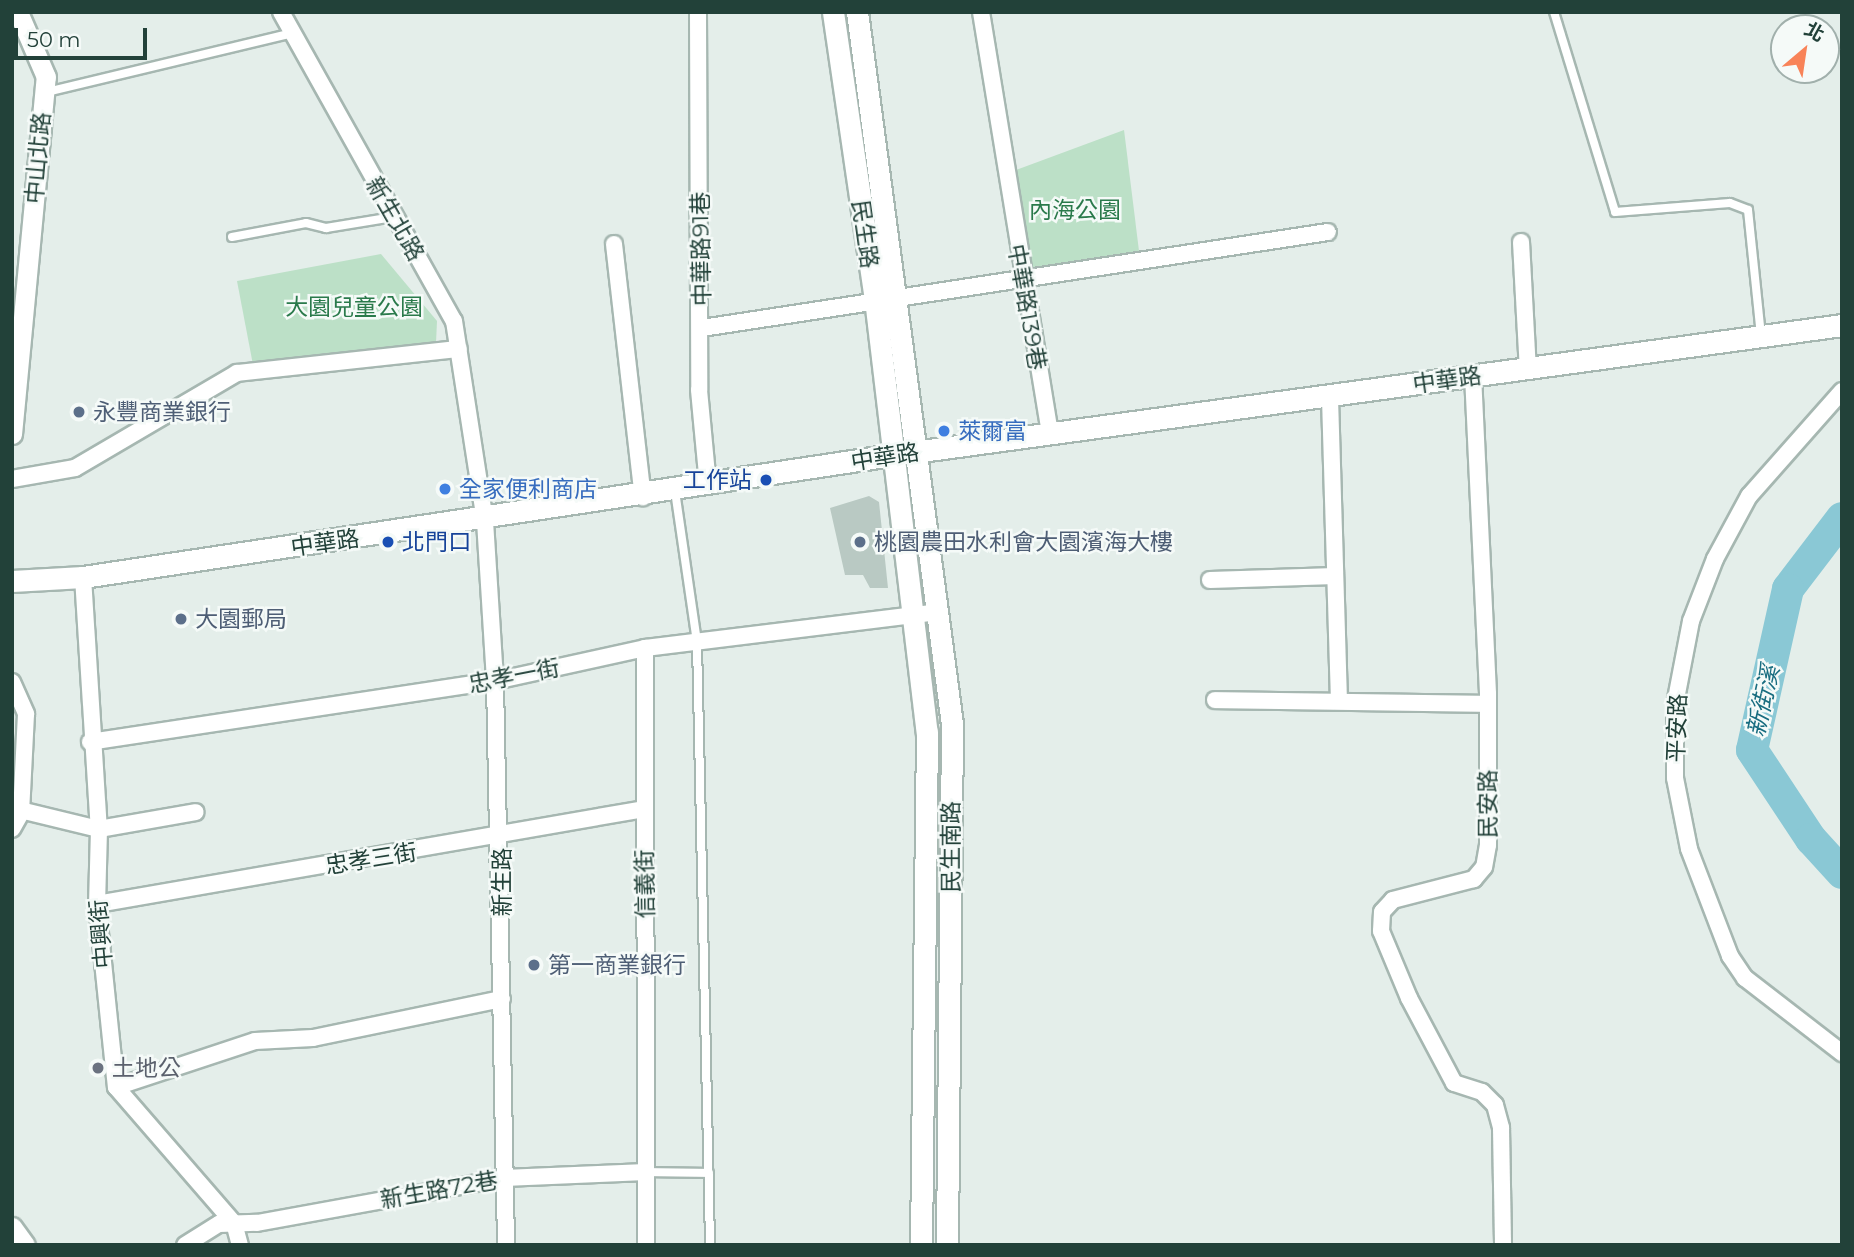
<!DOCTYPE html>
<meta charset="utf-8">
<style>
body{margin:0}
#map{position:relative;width:1854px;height:1257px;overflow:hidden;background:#e4eeea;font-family:Montserrat,"Noto Sans TC",sans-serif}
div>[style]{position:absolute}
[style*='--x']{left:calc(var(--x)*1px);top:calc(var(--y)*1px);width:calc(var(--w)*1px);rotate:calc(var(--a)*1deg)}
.green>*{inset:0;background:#bce0c7}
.river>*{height:32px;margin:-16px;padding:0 16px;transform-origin:16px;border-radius:16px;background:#8ac8d5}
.building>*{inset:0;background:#b9c9c3}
.roads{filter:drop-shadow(2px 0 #a6b7b1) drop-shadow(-2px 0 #a6b7b1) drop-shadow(0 2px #a6b7b1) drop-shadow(0 -2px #a6b7b1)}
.service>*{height:8px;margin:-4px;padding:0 4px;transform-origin:4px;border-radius:4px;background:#fff}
.minor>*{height:16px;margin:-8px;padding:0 8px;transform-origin:8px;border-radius:8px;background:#fff}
.tertiary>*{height:19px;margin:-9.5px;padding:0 9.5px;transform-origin:9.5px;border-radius:9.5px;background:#fff}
.secondary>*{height:21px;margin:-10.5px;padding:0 10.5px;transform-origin:10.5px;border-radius:10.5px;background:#fff}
.dots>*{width:19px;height:19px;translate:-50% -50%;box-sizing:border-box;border:4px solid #f5faf8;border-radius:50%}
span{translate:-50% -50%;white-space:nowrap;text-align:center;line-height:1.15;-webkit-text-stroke:5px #f5faf8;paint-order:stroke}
.street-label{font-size:23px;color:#224139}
.park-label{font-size:23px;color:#2a7a4b}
.service-label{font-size:23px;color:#4e5e75}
.left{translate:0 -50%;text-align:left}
.shop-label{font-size:23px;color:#366cbe}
.transit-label{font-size:23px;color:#164399}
.right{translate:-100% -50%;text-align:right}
.worship-label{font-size:23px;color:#5b616d}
.water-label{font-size:24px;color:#196d80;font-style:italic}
.frame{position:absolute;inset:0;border:14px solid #224139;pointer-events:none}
.north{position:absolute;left:1770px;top:14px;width:70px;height:70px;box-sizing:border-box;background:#f5faf8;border:2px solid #a1b0ac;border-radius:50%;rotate:29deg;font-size:19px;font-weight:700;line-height:28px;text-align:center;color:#224139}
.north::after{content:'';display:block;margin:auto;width:24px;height:32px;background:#f88358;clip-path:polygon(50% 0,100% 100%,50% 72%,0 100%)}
.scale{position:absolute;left:14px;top:28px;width:133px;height:32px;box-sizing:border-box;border:4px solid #224139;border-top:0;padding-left:9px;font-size:21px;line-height:24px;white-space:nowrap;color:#224139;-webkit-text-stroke:5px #f5faf8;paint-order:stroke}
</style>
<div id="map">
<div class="green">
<i style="clip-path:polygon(1124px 130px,1140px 259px,1021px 276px,1005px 174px)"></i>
<i style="clip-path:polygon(381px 254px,437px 321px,436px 343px,254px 370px,237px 281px)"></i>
</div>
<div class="river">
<i style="--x:1842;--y:518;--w:89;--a:127.3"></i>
<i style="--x:1788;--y:589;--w:165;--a:102.6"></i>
<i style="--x:1752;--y:750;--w:107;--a:56.5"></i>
<i style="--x:1811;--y:839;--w:46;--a:47.6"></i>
</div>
<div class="building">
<i style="clip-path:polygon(869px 496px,879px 502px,888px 588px,870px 588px,863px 575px,845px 575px,830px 508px)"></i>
</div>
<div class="roads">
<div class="service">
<i style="--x:1554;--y:12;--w:209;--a:73"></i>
<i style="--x:1615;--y:212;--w:115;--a:-4.5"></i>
<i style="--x:1730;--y:203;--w:19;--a:21"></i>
<i style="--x:1748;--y:210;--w:127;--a:84.1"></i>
<i style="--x:47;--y:92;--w:252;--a:-13.5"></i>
<i style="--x:232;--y:237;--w:75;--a:-10.7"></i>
<i style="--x:306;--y:223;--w:21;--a:14"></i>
<i style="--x:326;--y:228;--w:68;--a:-9.3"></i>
<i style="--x:675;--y:491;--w:153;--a:81.7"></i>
<i style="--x:697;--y:642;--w:603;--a:88.76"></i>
<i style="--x:646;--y:1172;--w:63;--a:0.9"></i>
</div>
<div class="minor">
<i style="--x:281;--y:12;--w:354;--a:60.8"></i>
<i style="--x:454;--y:321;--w:202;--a:81.2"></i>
<i style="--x:485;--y:521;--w:160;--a:86.4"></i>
<i style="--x:495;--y:681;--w:564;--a:88.88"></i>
<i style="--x:698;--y:12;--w:378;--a:89.8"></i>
<i style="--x:699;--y:390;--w:96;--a:84.6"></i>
<i style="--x:981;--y:12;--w:429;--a:80.7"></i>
<i style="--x:1521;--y:242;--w:128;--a:86.9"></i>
<i style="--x:614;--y:244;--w:255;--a:83.5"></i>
<i style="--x:702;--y:328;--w:633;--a:-8.72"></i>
<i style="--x:1473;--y:375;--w:319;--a:87.3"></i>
<i style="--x:1488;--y:694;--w:151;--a:90"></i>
<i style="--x:1488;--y:845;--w:22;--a:100"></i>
<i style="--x:1484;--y:867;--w:16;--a:130"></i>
<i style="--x:1474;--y:879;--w:84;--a:165.5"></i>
<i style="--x:1393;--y:900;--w:16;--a:133"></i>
<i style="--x:1382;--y:912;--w:19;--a:93"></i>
<i style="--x:1381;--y:931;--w:73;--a:67.3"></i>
<i style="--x:1409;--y:998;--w:96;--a:62.1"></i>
<i style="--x:1454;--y:1083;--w:29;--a:18"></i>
<i style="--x:1482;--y:1092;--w:18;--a:45"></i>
<i style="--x:1495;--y:1105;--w:24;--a:75"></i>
<i style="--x:1501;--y:1128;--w:117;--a:89"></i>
<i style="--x:1842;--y:391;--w:140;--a:131.5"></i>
<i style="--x:1749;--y:496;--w:72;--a:118.4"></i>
<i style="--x:1715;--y:559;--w:66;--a:111.2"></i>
<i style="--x:1691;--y:621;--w:85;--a:100.9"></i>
<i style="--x:1675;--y:704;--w:74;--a:90"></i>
<i style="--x:1675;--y:778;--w:72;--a:78.8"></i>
<i style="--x:1689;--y:849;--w:115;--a:69"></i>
<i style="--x:1730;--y:956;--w:27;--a:56"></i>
<i style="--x:1745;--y:978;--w:123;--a:37.7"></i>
<i style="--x:1330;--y:398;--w:303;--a:88.3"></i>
<i style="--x:12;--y:479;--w:64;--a:-9.9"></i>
<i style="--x:75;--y:468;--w:188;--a:-30.4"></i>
<i style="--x:237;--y:373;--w:223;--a:-6.2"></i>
<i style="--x:83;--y:577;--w:253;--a:86.4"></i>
<i style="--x:99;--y:829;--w:75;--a:91.5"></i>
<i style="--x:97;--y:904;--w:184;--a:84.1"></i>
<i style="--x:116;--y:1087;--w:180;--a:49.1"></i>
<i style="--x:234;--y:1223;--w:23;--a:75"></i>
<i style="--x:1210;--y:580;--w:125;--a:-1.8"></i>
<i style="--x:645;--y:648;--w:597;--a:89.9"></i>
<i style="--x:12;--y:682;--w:35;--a:66"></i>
<i style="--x:26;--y:714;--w:99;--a:92.9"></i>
<i style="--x:21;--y:813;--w:18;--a:119"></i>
<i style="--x:1215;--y:700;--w:273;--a:0.8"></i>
<i style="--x:90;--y:742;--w:410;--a:-8.6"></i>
<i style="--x:495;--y:681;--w:154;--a:-12.4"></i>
<i style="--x:645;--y:648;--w:295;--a:-7"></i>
<i style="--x:12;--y:808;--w:89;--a:13.6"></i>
<i style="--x:99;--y:829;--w:98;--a:-9.9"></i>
<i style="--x:97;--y:904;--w:555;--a:-9.85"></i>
<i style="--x:116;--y:1087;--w:146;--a:-18.3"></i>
<i style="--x:255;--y:1041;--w:58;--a:-3"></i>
<i style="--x:313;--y:1038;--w:193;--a:-11.7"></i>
<i style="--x:185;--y:1245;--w:40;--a:-32"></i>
<i style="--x:219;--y:1224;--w:38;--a:-2"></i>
<i style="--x:257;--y:1223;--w:251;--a:-10.3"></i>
<i style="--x:504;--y:1178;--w:142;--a:-2.4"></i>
</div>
<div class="tertiary">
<i style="--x:12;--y:434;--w:359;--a:-84.6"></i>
<i style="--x:46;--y:77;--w:71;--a:-113.3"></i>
<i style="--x:12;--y:1227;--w:22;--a:54"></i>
</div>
<div class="secondary">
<i style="--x:833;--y:12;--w:290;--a:81.7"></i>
<i style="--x:875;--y:299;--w:436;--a:83.2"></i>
<i style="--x:927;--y:732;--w:513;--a:90.67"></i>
<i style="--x:857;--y:12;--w:718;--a:82.4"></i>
<i style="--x:952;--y:724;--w:521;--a:90.55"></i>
<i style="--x:12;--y:581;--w:71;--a:-3.2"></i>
<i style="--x:83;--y:577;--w:818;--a:-8.58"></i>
<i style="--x:892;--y:455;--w:959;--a:-7.79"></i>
</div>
</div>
<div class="dots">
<i style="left:79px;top:412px;background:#5c6f8a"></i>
<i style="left:944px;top:431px;background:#3f7fe0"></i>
<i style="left:766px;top:480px;background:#1a4fb4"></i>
<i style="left:445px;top:489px;background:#3f7fe0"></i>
<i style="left:388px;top:542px;background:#1a4fb4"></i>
<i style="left:860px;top:542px;background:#5c6f8a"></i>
<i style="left:181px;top:619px;background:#5c6f8a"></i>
<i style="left:534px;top:965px;background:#5c6f8a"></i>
<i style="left:98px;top:1068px;background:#6b7280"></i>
</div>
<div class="street-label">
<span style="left:38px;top:158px;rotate:-85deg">中山北路</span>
<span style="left:395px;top:219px;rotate:60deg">新生北路</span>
<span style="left:865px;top:234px;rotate:82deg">民生路</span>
<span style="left:701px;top:249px;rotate:-91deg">中華路91巷</span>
<span style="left:1027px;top:307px;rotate:80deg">中華路139巷</span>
<span style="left:1447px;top:380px;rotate:-8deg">中華路</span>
<span style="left:885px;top:457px;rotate:-9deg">中華路</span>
<span style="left:325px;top:543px;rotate:-8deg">中華路</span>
<span style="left:514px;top:676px;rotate:-11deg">忠孝一街</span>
<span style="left:1677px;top:728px;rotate:-88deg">平安路</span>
<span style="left:1488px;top:804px;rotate:-90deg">民安路</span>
<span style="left:951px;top:847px;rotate:-90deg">民生南路</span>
<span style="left:371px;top:859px;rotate:-9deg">忠孝三街</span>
<span style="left:502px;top:882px;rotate:-90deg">新生路</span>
<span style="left:645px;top:884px;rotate:-91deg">信義街</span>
<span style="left:101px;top:934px;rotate:-95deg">中興街</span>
<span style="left:439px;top:1190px;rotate:-10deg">新生路72巷</span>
</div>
<div class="park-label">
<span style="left:1075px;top:210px">內海公園</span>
<span style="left:354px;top:307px">大園兒童公園</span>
</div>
<div class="service-label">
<span class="left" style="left:93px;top:412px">永豐商業銀行</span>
<span class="left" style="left:874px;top:542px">桃園農田水利會大園濱海大樓</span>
<span class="left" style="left:195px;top:619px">大園郵局</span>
<span class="left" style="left:548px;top:965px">第一商業銀行</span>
</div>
<div class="shop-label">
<span class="left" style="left:958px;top:431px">萊爾富</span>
<span class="left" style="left:459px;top:489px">全家便利商店</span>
</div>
<div class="transit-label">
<span class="right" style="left:752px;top:480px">工作站</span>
<span class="left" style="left:402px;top:542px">北門口</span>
</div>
<div class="worship-label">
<span class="left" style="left:112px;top:1068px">土地公</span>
</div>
<div class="water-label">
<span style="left:1763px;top:701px;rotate:-77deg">新街溪</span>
</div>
<div class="frame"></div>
<div class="north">北</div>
<div class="scale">50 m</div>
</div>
